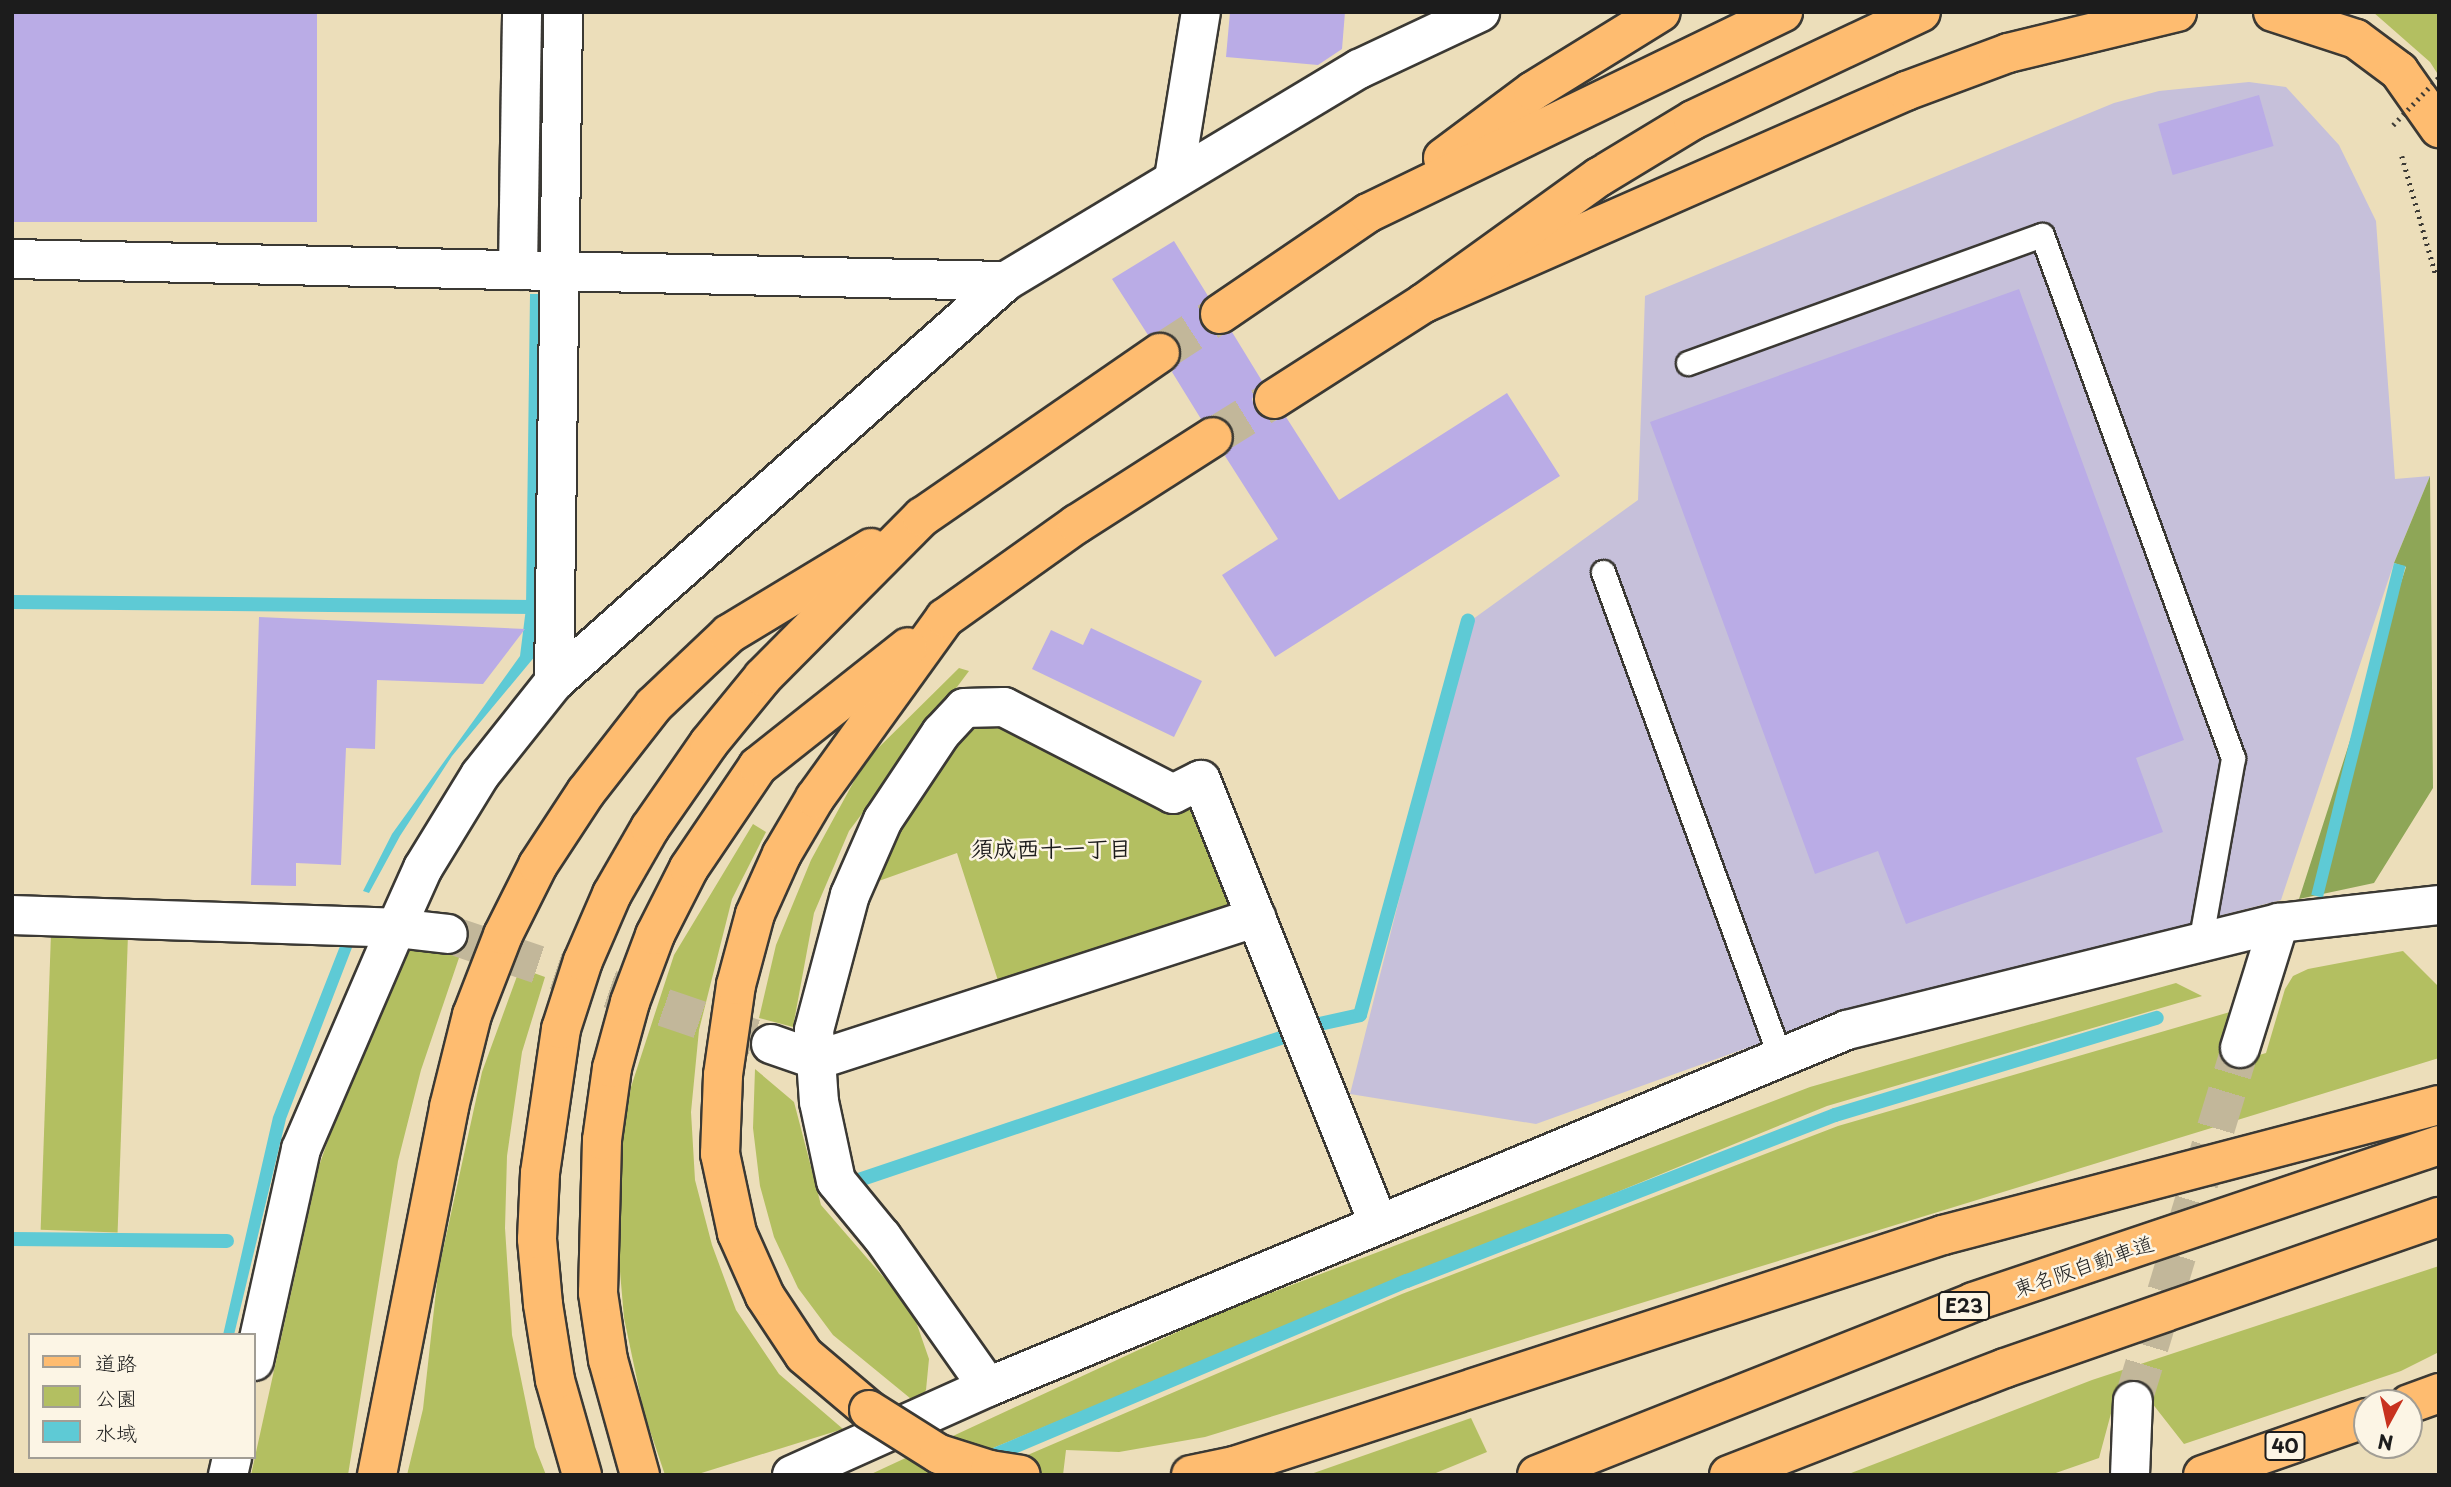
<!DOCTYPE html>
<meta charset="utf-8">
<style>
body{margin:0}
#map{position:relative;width:2451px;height:1487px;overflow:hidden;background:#ecdeba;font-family:"Playpen Sans","Klee One",sans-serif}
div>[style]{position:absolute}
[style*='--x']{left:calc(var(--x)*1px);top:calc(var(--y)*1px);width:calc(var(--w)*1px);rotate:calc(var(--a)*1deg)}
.industrial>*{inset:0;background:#c6c0da}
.green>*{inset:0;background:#b3bf61;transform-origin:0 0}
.forest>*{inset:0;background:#8ea657}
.water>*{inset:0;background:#5ecad5;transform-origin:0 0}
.stream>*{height:14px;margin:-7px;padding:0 7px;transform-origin:7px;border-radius:7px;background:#5ecad5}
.building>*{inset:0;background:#baace6;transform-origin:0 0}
.minor-tunnel>*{height:38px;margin-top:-19px;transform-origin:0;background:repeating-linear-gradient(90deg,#c2b79a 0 38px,transparent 0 57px)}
.motorway-tunnel>*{height:38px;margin-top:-19px;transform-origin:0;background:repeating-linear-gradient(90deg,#c2b79a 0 38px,transparent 0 57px)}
.path>*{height:4.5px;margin-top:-2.25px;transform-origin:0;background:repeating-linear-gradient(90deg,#3b3934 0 2px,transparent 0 7px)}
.roads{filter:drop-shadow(2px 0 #3b3934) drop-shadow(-2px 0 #3b3934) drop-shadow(0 2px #3b3934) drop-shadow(0 -2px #3b3934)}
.service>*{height:23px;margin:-11.5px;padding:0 11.5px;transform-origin:11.5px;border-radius:11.5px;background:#fff}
.minor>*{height:38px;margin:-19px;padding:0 19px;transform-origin:19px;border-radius:19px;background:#fff}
.primary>*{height:38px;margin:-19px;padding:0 19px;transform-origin:19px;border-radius:19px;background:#febc70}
.motorway>*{height:38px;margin:-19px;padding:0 19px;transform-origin:19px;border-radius:19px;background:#febc70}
.path-bridge>*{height:4.5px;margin-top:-2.25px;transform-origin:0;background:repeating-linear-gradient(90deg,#3b3934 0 2px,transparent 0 7px)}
.bridges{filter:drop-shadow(2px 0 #3b3934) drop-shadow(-2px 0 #3b3934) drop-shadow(0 2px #3b3934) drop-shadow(0 -2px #3b3934)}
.motorway-bridge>*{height:38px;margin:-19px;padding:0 19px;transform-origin:19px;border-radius:19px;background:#febc70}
span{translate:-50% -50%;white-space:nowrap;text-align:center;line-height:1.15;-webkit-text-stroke:5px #fcf5e5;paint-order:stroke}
.shield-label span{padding:2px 5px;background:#fcf5e5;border:2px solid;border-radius:5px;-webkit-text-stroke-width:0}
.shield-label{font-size:19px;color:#1c1c1c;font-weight:700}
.street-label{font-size:21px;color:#1c1c1c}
.neighbourhood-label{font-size:23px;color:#1c1c1c;font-weight:700}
.frame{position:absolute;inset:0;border:14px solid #1c1c1c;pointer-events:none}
.legend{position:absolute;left:28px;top:1333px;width:228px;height:126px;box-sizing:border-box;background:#fcf5e5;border:2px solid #a29e95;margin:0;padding:9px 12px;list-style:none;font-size:21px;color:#1c1c1c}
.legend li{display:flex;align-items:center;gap:14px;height:35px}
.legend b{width:35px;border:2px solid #a29e95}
.north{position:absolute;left:2353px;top:1389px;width:70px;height:70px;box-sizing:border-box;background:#fcf5e5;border:2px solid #a29e95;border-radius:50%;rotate:188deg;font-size:19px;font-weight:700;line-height:28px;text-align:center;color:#1c1c1c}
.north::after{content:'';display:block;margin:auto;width:24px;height:32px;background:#c8321e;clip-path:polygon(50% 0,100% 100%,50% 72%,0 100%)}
</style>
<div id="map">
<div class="industrial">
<i style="clip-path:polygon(2249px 82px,2286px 87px,2339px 145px,2376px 221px,2395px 479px,2430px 476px,2394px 563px,2281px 900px,1849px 1011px,1536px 1124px,1350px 1094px,1469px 622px,1638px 500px,1645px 296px,2114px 103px,2159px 91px)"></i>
</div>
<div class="green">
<i style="clip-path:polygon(2373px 12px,2439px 12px,2439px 76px,2430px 62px)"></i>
<i style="clip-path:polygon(959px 668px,969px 671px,849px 831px,814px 913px,793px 1027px,759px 1018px,776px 945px,811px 860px,865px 761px)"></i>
<i style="clip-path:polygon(1007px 721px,1173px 808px,1199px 811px,1234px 897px,1222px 917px,1001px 990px,957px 853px,862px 887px,964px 726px)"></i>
<i style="clip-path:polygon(753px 824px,766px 832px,732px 899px,699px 1030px,691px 1112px,695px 1180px,712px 1245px,736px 1310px,779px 1374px,843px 1429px,695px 1475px,665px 1475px,644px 1413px,624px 1318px,618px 1248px,619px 1157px,631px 1087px,674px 955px)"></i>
<i style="left:51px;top:933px;width:77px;height:297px;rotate:2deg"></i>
<i style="clip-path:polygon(410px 940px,462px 949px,421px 1070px,398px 1161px,348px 1475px,251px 1475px,319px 1166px,381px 989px)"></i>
<i style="clip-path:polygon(2403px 951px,2439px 987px,2439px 1058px,1205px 1437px,1119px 1452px,1066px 1450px,1063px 1475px,981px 1475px,1402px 1294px,1838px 1126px,2230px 1012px,2222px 1066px,2266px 1053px,2285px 989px,2293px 976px,2308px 969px)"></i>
<i style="clip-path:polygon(520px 968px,545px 977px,522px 1052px,507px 1156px,505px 1228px,512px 1335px,535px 1447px,546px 1475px,407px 1475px,423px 1409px,438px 1273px,482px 1072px)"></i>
<i style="clip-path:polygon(2176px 983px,2202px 996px,1827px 1106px,927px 1475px,869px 1475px,1216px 1314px,1810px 1087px)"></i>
<i style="clip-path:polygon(755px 1069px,794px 1102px,821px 1205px,912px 1310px,929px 1359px,926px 1390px,916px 1403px,833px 1335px,798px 1288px,774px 1237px,760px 1186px,753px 1128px)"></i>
<i style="clip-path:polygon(2439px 1266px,2439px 1352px,2401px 1371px,2184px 1444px,2148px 1398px,2113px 1406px,2099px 1458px,2050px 1475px,1846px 1475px,2092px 1380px)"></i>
<i style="clip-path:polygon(1471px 1418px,1487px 1452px,1431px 1475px,1308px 1475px)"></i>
</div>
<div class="forest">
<i style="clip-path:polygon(2430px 476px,2433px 788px,2374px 883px,2299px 899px,2406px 567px,2394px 563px)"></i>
</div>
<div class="water">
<i style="clip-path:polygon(530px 294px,539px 294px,536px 655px,452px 756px,400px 836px,369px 893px,363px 891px,392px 834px,520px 656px,526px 608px)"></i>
<i style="left:2394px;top:563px;width:12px;height:342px;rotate:14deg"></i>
<i style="clip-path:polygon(342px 941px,353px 945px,286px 1119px,234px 1335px,223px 1335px,273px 1117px)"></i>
</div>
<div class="stream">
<i style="--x:12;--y:602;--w:520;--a:0.55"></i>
<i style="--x:1315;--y:1025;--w:46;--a:-12.5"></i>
<i style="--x:1360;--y:1015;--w:409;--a:-74.7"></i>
<i style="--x:850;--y:1183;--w:458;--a:-18.6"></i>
<i style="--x:12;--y:1239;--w:215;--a:0.5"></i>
<i style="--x:985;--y:1459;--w:458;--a:-22.9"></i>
<i style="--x:1407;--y:1281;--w:459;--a:-21.2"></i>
<i style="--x:1835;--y:1115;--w:336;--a:-16.8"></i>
</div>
<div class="building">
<i style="left:12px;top:12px;width:305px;height:210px"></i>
<i style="clip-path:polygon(1230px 12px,1345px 12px,1342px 49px,1318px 65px,1226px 57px)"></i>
<i style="left:2259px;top:95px;width:53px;height:105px;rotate:74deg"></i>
<i style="clip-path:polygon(1174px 241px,1208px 296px,1200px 305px,1202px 326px,1211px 334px,1232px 332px,1262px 381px,1252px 399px,1256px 411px,1274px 421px,1286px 417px,1339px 500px,1507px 393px,1560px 476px,1275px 657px,1222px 575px,1278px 539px,1225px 456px,1233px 446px,1232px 426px,1222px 417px,1201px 419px,1172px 372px,1180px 362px,1178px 341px,1169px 333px,1148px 335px,1112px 279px)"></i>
<i style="clip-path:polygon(2019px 289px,2184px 740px,2136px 758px,2163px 832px,1906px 924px,1878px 851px,1815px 874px,1650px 422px)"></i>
<i style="clip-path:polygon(259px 617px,525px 629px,483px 684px,377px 680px,375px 749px,346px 748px,341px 865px,296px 863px,296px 886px,251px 885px)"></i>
<i style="clip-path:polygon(1091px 628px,1202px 681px,1174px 737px,1032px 669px,1051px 630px,1083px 645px)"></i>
</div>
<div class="minor-tunnel">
<i style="--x:448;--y:934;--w:341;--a:18.8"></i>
<i style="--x:2133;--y:1401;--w:369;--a:-73.1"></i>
</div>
<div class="motorway-tunnel">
<i style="--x:1160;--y:353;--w:72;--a:-33"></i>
<i style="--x:1213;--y:437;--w:72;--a:-31.9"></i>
</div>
<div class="path">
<i style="--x:2402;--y:156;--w:124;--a:74.1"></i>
</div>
<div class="roads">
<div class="service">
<i style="--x:1688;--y:363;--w:376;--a:-19.9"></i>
<i style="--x:2042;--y:235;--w:557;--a:69.94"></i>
<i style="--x:2233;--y:758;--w:188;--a:100.1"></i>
<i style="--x:1603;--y:572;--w:516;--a:69.95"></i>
</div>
<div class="minor">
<i style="--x:1174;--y:178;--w:168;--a:-80.8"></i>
<i style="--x:12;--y:259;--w:994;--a:1.27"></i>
<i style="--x:518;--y:270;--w:258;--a:-89.1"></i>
<i style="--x:554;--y:682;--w:604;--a:-41.58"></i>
<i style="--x:1006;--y:281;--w:412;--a:-31"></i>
<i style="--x:1359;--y:69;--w:134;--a:-25.2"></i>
<i style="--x:12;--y:915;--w:384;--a:1.9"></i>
<i style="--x:396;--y:928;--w:52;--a:6.6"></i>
<i style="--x:771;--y:1044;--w:49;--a:19.2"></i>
<i style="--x:817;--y:1060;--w:462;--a:-18"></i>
<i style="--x:2240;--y:1048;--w:131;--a:-72.7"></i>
<i style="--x:254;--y:1361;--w:217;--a:-77.5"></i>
<i style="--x:301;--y:1149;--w:241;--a:-66.7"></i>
<i style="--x:396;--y:928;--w:66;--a:-65.8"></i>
<i style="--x:423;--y:868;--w:109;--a:-58.5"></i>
<i style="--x:480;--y:775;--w:119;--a:-51.5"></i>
<i style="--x:554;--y:682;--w:670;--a:-89.23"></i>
<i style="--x:988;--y:1387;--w:184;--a:-125.2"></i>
<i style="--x:882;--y:1237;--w:72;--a:-129.4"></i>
<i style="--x:836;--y:1181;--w:81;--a:-102.1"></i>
<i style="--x:819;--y:1102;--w:72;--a:-94"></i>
<i style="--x:814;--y:1030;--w:140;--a:-75.1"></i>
<i style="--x:850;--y:895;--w:82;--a:-66.3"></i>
<i style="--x:883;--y:820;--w:105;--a:-56.3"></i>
<i style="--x:941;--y:733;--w:34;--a:-47"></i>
<i style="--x:964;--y:708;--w:40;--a:-1.4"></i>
<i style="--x:1004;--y:707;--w:190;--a:27.2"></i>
<i style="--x:1173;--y:794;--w:31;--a:-27"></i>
<i style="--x:1201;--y:780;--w:477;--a:68.2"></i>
<i style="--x:228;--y:1475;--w:18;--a:-77"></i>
<i style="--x:792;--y:1475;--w:215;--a:-24.2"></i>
<i style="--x:988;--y:1387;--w:930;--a:-22.57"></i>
<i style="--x:1847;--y:1030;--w:445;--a:-13.9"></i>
<i style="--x:2279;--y:923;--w:161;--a:-6.4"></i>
<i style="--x:2130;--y:1475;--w:74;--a:-87.7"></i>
</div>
<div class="primary">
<i style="--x:2409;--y:1404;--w:32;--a:-20"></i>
<i style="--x:2203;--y:1475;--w:174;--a:-19.2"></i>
</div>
<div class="motorway">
<i style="--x:2273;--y:12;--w:87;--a:18"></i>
<i style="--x:2356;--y:39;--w:54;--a:36.7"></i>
<i style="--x:2399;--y:71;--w:70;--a:54.9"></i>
<i style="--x:1443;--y:158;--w:112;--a:-36.7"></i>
<i style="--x:1533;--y:91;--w:150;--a:-31.7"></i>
<i style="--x:1424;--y:303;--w:527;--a:-23.74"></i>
<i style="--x:1906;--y:91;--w:109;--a:-20.4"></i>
<i style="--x:2008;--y:53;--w:174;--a:-13.6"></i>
<i style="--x:1220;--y:314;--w:179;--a:-34.3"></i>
<i style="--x:1368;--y:213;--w:461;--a:-25.8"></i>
<i style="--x:1274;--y:399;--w:178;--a:-32.6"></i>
<i style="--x:1424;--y:303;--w:216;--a:-35.8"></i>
<i style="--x:1599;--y:177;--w:110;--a:-31.2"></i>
<i style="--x:1693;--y:120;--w:252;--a:-25.3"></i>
<i style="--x:869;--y:1410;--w:85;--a:-139.8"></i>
<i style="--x:804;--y:1355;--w:71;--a:-123.5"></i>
<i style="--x:765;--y:1296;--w:69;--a:-114"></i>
<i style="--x:737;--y:1233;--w:81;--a:-102.1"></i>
<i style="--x:720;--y:1154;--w:79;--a:-87.8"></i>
<i style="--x:723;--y:1075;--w:91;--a:-81.8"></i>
<i style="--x:736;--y:985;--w:73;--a:-75"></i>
<i style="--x:755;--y:914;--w:66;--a:-65.8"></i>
<i style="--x:782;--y:854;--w:65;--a:-59.5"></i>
<i style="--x:815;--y:798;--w:222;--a:-54.2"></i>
<i style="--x:945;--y:618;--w:162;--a:-35.5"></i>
<i style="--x:1077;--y:524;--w:161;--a:-32.6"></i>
<i style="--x:377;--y:1475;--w:375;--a:-78.9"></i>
<i style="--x:449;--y:1107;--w:95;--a:-76"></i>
<i style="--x:472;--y:1015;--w:86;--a:-68.8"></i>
<i style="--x:503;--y:935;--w:78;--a:-63.4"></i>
<i style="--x:538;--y:865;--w:87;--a:-56.7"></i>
<i style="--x:586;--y:792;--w:110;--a:-52"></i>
<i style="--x:654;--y:705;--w:103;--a:-43.4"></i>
<i style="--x:729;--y:634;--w:166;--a:-31.2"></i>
<i style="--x:582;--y:1475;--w:99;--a:-105.9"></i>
<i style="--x:555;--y:1380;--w:77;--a:-99"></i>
<i style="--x:543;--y:1304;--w:65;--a:-95.3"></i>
<i style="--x:537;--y:1239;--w:66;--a:-87.4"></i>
<i style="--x:540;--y:1173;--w:146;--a:-81.7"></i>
<i style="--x:561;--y:1029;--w:71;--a:-72.1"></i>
<i style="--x:583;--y:961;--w:73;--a:-66.6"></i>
<i style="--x:612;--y:894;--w:76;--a:-60.1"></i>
<i style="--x:650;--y:828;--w:103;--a:-55.2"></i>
<i style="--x:709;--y:743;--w:85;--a:-50.7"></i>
<i style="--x:763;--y:677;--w:226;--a:-45.2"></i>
<i style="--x:922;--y:517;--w:289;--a:-34.6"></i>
<i style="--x:640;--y:1475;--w:119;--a:-105.5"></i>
<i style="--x:608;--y:1360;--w:68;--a:-98.5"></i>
<i style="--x:598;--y:1293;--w:153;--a:-88.5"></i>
<i style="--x:602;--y:1140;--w:73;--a:-82.1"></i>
<i style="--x:612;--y:1068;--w:68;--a:-74.7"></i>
<i style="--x:630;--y:1002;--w:72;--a:-69.5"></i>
<i style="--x:655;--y:935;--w:75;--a:-63.1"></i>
<i style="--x:689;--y:868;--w:123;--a:-55.9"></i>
<i style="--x:758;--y:766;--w:191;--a:-38.4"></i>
<i style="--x:1191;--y:1475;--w:44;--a:-11.8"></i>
<i style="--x:1234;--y:1466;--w:746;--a:-18.05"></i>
<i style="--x:1943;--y:1235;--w:513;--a:-14.69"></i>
<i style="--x:1537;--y:1475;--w:469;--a:-21.6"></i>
<i style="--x:1973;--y:1302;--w:492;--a:-18.6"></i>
<i style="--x:1729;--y:1475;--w:296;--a:-21.2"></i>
<i style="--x:2005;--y:1368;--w:460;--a:-19.2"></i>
</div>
</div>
<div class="path-bridge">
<i style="--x:2393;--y:125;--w:66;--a:-46.2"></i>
</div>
<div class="bridges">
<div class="motorway-bridge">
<i style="--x:869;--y:1410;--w:83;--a:32.2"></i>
<i style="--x:939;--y:1454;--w:53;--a:17.4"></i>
<i style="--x:990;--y:1470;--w:31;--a:9"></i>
</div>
</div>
<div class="shield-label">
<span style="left:1964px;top:1306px">E23</span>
<span style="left:2285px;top:1446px">40</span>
</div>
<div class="street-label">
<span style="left:2083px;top:1265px;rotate:-19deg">東名阪自動車道</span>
</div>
<div class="neighbourhood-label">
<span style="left:1051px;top:848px">須成西十一丁目</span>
</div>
<div class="frame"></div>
<ul class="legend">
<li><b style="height:9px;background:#febc70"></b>道路</li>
<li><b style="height:19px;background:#b3bf61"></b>公園</li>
<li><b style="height:19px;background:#5ecad5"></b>水域</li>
</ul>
<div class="north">N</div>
</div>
